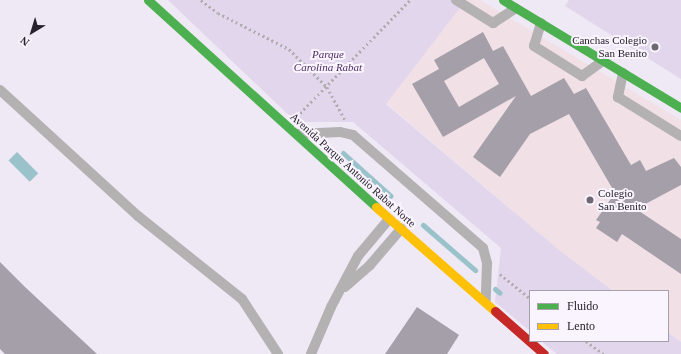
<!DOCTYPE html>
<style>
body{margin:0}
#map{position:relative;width:681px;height:354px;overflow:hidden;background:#efe9f5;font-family:Georgia,serif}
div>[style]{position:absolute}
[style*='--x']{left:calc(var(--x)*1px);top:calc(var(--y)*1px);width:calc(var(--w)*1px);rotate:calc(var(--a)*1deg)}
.education>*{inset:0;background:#f1e0e5}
.green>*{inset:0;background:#e2d6ec}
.water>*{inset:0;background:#9ac2ca;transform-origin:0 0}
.stream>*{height:5px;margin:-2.5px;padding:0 2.5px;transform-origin:2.5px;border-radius:2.5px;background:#9ac2ca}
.building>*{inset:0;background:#a49fa9}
.path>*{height:2.5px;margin-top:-1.25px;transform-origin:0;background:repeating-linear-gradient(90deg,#b0adb0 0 2px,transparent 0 5px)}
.lane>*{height:10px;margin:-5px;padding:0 5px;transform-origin:5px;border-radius:5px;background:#b4b1b2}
.fast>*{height:9px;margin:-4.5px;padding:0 4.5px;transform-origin:4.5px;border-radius:4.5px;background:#4caf50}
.slow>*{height:9px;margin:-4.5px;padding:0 4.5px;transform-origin:4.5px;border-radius:4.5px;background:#ffc107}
.jam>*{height:9px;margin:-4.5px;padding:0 4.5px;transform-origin:4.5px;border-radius:4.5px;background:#c62828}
.dots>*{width:11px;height:11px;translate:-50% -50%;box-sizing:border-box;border:2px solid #f9f4fd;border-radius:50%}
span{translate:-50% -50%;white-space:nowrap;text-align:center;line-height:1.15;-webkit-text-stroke:4px #f9f4fd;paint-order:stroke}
.poi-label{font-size:11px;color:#27222b}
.right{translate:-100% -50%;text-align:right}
.left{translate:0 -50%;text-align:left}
.park-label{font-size:11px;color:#4d2e63;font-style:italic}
.street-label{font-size:11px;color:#27222b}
.legend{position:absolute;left:529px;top:290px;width:140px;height:52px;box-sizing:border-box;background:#f9f4fd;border:1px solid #a5a0a9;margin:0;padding:5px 7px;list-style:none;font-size:12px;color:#27222b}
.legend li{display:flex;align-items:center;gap:8px;height:20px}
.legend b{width:20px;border:1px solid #a5a0a9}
.north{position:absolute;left:12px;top:12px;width:40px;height:40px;-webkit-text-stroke:3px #f9f4fd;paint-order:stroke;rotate:218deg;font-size:11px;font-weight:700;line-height:16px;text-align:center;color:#27222b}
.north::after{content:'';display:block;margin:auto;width:14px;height:18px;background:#27222b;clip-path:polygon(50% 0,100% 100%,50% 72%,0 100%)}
</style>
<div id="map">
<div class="education">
<i style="clip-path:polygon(466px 0,480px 0,681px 120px,681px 342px,668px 332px,668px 291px,613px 291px,559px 250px,386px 103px)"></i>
</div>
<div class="green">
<i style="clip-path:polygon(168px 0,466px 0,386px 104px,559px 250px,613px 291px,530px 291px,530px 331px,495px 302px,501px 248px,353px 122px,296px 122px)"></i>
<i style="clip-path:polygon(569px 0,681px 0,681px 79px,565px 6px)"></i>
<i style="clip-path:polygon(668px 332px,681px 342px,681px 354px,557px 354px,541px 341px,668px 341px)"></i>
</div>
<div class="water">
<i style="left:17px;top:152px;width:30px;height:12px;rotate:45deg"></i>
</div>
<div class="stream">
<i style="--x:343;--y:153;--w:64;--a:41.9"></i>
<i style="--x:423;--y:225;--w:69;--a:40.9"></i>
<i style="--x:495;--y:289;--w:6;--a:39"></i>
</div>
<div class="building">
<i style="clip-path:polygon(evenodd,483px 32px,493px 51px,503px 46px,531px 96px,564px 78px,574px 94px,586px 88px,631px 165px,640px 160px,646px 171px,674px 158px,681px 167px,681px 185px,636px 209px,681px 239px,681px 274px,622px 234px,617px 242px,596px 228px,600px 222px,596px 220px,615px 193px,569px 114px,530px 134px,500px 177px,473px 157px,516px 96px,443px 137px,412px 84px,439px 69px,434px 60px,483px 32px,484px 58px,499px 84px,459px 107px,444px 81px,484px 58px)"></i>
<i style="clip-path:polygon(0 262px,25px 287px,97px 354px,5px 354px,0 349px)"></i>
<i style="clip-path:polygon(417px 307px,459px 335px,447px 354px,385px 354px)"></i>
</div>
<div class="path">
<i style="--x:201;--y:0;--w:21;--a:37"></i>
<i style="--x:218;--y:13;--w:80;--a:26.9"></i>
<i style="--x:289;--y:49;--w:54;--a:45"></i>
<i style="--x:327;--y:87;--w:37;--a:61"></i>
<i style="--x:300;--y:113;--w:158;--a:-45.8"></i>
<i style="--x:500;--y:274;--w:38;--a:39"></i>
<i style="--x:586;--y:341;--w:22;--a:36"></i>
</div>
<div class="lane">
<i style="--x:456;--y:0;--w:44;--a:31.9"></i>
<i style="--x:493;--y:23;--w:27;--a:-33"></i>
<i style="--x:541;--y:23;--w:24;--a:107"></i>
<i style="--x:534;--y:46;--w:57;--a:32"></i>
<i style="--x:582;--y:76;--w:26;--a:-36"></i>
<i style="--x:623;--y:73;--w:25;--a:102"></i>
<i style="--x:618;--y:97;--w:74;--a:31.8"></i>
<i style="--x:0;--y:90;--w:187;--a:42.4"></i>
<i style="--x:138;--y:216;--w:133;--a:38.6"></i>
<i style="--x:242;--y:299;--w:66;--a:56.8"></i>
<i style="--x:297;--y:134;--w:43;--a:-2.7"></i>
<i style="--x:340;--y:132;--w:13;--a:13"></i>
<i style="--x:353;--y:135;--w:172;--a:41"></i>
<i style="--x:483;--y:248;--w:16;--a:75"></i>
<i style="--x:487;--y:263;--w:38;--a:92"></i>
<i style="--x:345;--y:287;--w:33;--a:-41"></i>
<i style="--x:370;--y:265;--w:48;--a:-49.3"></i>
<i style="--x:311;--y:354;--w:51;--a:-66.9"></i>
<i style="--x:331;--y:307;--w:58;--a:-62.1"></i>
<i style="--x:358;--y:256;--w:48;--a:-50"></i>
</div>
<div class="fast">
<i style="--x:148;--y:0;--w:308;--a:42.2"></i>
<i style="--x:503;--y:0;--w:208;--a:31.2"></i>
</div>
<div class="slow">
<i style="--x:376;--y:207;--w:158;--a:41.2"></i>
</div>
<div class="jam">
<i style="--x:495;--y:311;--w:65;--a:41.3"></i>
</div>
<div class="dots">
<i style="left:655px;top:47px;background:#6d6872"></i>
<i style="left:590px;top:200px;background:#6d6872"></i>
</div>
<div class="poi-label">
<span class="right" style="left:647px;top:47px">Canchas Colegio<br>San Benito</span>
<span class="left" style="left:598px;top:200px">Colegio<br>San Benito</span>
</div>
<div class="park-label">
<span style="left:328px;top:61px">Parque<br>Carolina Rabat</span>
</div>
<div class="street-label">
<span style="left:353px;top:170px;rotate:42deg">Avenida Parque Antonio Rabat Norte</span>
</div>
<ul class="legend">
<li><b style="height:5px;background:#4caf50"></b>Fluido</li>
<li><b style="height:5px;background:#ffc107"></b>Lento</li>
</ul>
<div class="north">N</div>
</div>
